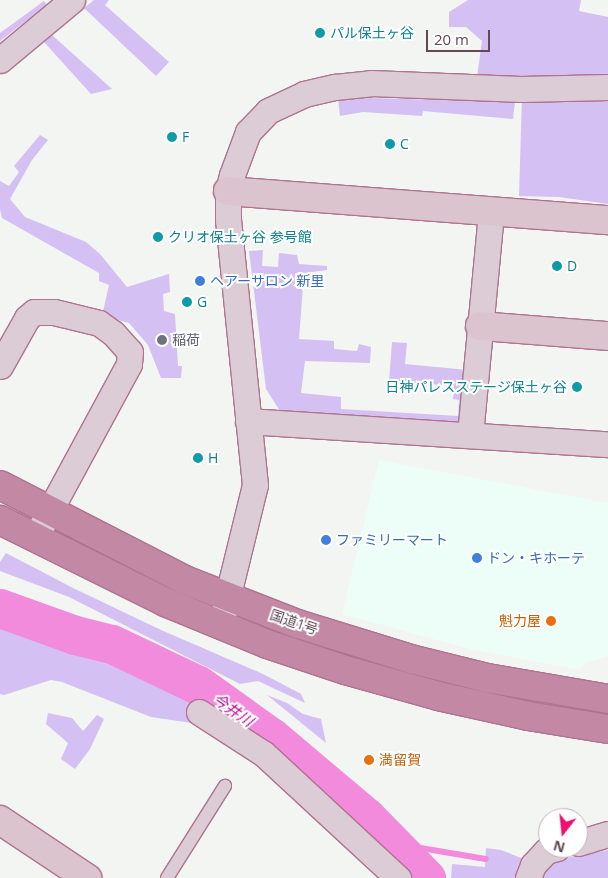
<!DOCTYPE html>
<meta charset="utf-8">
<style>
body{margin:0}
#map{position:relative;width:608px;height:878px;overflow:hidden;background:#f2f5f2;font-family:"Open Sans","Noto Sans JP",sans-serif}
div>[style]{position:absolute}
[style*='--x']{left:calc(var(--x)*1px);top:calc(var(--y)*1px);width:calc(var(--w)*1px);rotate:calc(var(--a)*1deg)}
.commercial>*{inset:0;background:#edfef9}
.green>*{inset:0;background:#d4c0f3}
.stream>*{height:6px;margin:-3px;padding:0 3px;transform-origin:3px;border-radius:3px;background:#f28bdc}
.river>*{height:39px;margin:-19.5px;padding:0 19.5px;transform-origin:19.5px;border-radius:19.5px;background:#f28bdc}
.roads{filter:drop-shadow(1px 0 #af738f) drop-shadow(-1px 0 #af738f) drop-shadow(0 1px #af738f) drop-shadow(0 -1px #af738f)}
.lane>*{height:12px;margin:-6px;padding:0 6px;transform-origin:6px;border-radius:6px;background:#dcccd5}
.street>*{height:25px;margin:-12.5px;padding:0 12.5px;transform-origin:12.5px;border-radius:12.5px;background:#dcccd5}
.secondary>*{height:28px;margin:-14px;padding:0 14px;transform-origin:14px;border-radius:14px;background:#dcc4cf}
.highway>*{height:28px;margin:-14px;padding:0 14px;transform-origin:14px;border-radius:14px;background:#c388a4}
.dots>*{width:14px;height:14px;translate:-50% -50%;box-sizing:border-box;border:2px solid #fff;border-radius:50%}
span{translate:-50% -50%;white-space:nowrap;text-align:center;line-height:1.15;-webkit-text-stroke:4px #fff;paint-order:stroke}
.culture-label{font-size:14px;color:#0d838f}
.left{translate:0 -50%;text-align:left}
.right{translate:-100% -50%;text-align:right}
.shop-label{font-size:14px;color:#366cbe}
.worship-label{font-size:14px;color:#5b616d}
.food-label{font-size:14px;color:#c56008}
.street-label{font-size:14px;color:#614956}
.water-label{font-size:15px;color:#b90492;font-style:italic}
.north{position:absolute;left:538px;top:808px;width:50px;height:50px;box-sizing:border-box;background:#fff;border:1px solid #c0b6bb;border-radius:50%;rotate:196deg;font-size:14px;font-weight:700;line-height:20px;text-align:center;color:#614956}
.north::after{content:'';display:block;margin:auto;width:18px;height:22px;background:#f11071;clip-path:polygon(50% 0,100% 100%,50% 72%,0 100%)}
.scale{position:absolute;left:426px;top:30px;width:64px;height:22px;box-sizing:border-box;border:2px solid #614956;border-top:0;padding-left:6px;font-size:15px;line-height:18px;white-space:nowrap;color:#614956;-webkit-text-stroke:4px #fff;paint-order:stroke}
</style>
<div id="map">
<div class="commercial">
<i style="clip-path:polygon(379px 460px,608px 503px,608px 656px,586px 663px,579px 670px,470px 649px,342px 614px)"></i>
</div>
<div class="green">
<i style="clip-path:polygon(94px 0,109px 0,105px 5px,169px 62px,156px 76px,84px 8px)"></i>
<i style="clip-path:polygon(468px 0,581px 0,579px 11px,608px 17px,608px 77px,477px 77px,482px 41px,466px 27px,449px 27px,449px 12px)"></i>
<i style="clip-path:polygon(44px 1px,47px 5px,0 41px,0 33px)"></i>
<i style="clip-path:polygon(52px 35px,112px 89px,91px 94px,44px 42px)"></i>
<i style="clip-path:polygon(522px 97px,608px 97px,608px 204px,559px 197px,519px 196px)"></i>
<i style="clip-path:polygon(370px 98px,515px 102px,513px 119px,423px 111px,422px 116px,363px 112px,340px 116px,338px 99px)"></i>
<i style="clip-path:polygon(40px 135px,48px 140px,32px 160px,10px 199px,25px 217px,86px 242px,100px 254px,127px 287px,169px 274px,170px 292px,163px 294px,164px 311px,175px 314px,178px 366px,182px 366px,181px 378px,161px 378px,148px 345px,129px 323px,102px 316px,109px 285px,99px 281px,99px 273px,2px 218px,0 209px,0 181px,9px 186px,19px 172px,14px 166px)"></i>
<i style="clip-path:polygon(263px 250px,262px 266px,278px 267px,279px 253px,297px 255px,299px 264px,327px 266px,327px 270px,304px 273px,299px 339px,334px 341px,334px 349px,357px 351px,359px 344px,371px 347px,370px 363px,305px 361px,301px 393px,341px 397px,341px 409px,458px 416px,459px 400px,453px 399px,454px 386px,389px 381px,392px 342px,407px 343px,405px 364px,468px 370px,464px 418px,453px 428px,280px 411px,266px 389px,249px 251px)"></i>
<i style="clip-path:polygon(6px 553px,73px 588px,161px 630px,263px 674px,301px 694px,305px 703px,258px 681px,240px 684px,69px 597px,0 571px,0 562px)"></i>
<i style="clip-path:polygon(0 621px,153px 679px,203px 704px,192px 723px,151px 717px,62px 682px,51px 680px,4px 695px,0 694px)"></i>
<i style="clip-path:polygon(267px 695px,287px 703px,303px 714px,321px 719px,326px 743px)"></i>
<i style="clip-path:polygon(48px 713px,72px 718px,83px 731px,97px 715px,104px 719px,90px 749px,75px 769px,61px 759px,68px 743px,46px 724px)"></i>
<i style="clip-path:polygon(486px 848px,501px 850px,526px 860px,518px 878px,451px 878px,452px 864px,485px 867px)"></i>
<i style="clip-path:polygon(608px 850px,608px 878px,534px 878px,545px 862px)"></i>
</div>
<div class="stream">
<i style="--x:391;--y:843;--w:96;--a:9.6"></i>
</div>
<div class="river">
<i style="--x:0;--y:608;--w:80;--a:19.8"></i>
<i style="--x:75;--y:635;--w:38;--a:14"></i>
<i style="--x:112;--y:644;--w:95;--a:25.5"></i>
<i style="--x:198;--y:685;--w:90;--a:35.5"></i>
<i style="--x:271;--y:737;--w:124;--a:40.1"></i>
<i style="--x:366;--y:817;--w:86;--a:45.5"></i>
</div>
<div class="roads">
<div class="lane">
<i style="--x:167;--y:878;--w:109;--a:-57.8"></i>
</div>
<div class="street">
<i style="--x:0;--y:60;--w:94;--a:-39.8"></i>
<i style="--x:0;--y:366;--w:55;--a:-60.6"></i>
<i style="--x:27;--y:318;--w:9;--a:-41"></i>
<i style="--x:34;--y:312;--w:20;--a:0"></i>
<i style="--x:54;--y:312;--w:46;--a:13.7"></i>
<i style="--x:99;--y:323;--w:17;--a:36"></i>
<i style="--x:113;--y:333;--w:25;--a:48"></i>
<i style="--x:130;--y:352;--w:12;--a:95"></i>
<i style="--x:129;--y:364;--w:198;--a:118.4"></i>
<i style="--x:248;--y:421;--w:361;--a:3.7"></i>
<i style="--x:470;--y:435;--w:225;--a:-84.6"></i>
<i style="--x:223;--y:615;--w:134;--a:-76.2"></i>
<i style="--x:255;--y:485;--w:266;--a:-95.8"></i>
<i style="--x:228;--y:220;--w:29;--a:-90"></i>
<i style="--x:228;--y:191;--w:16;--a:-76"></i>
<i style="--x:232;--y:175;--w:46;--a:-69.6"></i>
<i style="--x:248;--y:132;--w:29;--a:-46"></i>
<i style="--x:268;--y:111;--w:40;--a:-25"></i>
<i style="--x:304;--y:94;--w:32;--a:-13"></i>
<i style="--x:335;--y:87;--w:36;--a:-6"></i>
<i style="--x:371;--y:83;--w:150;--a:2.3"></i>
<i style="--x:521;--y:89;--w:87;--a:-1.3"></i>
<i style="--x:199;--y:712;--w:77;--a:32.9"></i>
<i style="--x:264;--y:754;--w:183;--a:42.8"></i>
<i style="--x:578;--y:843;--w:31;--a:-17"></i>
<i style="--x:528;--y:878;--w:14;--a:-69"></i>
<i style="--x:533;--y:865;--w:19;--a:-47"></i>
<i style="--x:546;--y:851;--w:11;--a:-15"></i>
</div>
<div class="secondary">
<i style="--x:228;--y:191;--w:381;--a:4.4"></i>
<i style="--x:480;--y:326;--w:128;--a:4.5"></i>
<i style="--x:0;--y:820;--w:105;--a:33.7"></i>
</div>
<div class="highway">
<i style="--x:0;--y:485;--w:208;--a:27.2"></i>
<i style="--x:185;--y:580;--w:121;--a:21.3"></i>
<i style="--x:298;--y:624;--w:118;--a:17.2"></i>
<i style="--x:411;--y:659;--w:78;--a:14"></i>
<i style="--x:487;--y:678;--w:123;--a:9.8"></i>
<i style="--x:0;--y:520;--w:184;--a:26.4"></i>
<i style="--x:165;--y:602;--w:110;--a:22.4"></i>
<i style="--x:267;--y:644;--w:82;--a:18.4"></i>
<i style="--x:345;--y:670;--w:97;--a:15.6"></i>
<i style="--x:438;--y:696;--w:92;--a:12.5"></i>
<i style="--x:528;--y:716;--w:81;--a:9.2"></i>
</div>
</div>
<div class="dots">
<i style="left:320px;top:33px;background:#0f9aa8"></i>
<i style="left:172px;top:137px;background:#0f9aa8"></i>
<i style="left:390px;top:144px;background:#0f9aa8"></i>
<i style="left:158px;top:237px;background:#0f9aa8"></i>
<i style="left:557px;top:266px;background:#0f9aa8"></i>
<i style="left:200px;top:281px;background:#3f7fe0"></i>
<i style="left:187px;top:302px;background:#0f9aa8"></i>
<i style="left:162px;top:340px;background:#6b7280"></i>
<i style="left:577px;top:387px;background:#0f9aa8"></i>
<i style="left:198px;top:458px;background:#0f9aa8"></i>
<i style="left:326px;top:540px;background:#3f7fe0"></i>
<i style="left:477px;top:558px;background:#3f7fe0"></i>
<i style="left:551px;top:621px;background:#e8710a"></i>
<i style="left:369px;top:760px;background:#e8710a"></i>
</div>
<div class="culture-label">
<span class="left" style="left:330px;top:33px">パル保土ヶ谷</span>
<span class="left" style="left:182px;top:137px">F</span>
<span class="left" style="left:400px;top:144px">C</span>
<span class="left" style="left:168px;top:237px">クリオ保土ヶ谷 参号館</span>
<span class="left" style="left:567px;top:266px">D</span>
<span class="left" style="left:197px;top:302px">G</span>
<span class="right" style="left:567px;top:387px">日神パレスステージ保土ヶ谷</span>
<span class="left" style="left:208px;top:458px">H</span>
</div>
<div class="shop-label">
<span class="left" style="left:210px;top:281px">ヘアーサロン 新里</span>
<span class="left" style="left:336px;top:540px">ファミリーマート</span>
<span class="left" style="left:487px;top:558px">ドン・キホーテ</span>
</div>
<div class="worship-label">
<span class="left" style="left:172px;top:340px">稲荷</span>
</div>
<div class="food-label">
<span class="right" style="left:541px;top:621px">魁力屋</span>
<span class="left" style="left:379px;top:760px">満留賀</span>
</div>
<div class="street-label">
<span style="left:294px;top:622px;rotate:19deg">国道1号</span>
</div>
<div class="water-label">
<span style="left:233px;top:710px;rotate:35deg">今井川</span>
</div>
<div class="north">N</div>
<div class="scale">20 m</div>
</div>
